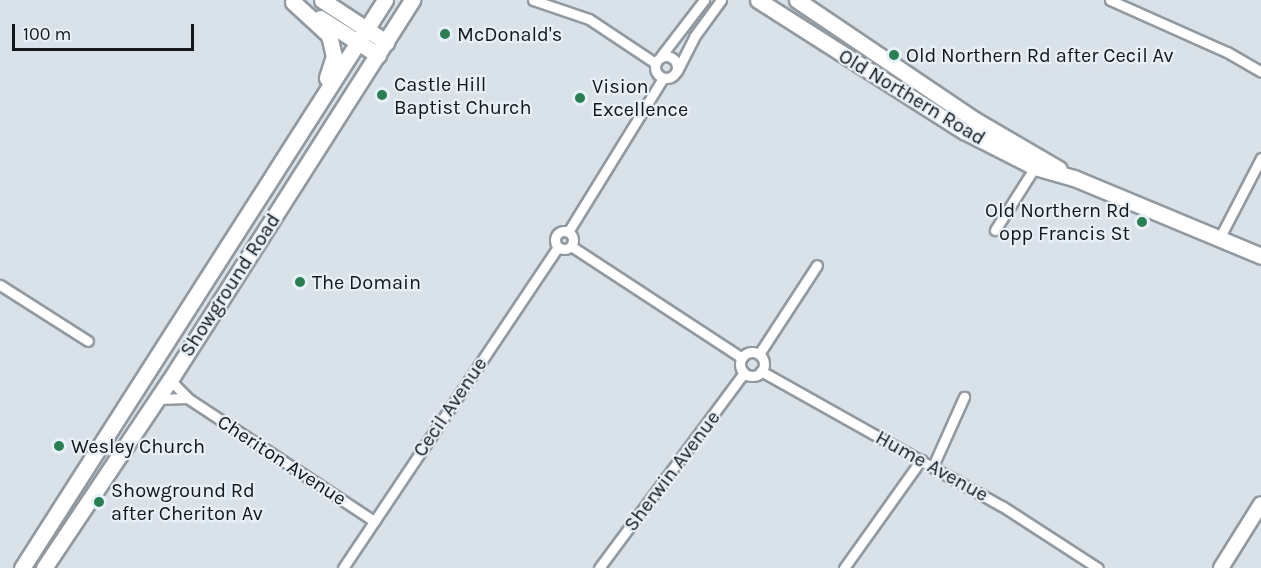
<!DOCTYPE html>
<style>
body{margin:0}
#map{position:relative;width:1261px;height:568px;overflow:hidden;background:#dae2e9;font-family:Karla,sans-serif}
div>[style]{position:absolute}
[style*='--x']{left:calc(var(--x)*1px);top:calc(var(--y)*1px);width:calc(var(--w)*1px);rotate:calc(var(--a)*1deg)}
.roads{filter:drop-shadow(2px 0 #929aa1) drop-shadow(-2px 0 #929aa1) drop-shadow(0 2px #929aa1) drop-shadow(0 -2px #929aa1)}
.street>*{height:9px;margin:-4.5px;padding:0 4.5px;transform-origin:4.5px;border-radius:4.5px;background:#fff}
.street>.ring{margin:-4.5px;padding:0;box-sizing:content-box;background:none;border:9px solid #fff;border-radius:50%}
.secondary>*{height:14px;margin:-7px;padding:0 7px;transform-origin:7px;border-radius:7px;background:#fff}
.primary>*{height:15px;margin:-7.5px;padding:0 7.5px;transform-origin:7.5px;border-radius:7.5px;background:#fff}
.dots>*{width:16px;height:16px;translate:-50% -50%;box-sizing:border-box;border:3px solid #e7eff7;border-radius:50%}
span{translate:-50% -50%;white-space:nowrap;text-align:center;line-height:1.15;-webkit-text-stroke:4.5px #e7eff7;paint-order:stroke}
.poi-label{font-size:20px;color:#14171a}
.left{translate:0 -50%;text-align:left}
.right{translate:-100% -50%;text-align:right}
.street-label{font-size:20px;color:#14171a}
.scale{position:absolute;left:12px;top:24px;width:182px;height:27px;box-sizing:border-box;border:3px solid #14171a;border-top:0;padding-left:8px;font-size:18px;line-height:21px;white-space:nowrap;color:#14171a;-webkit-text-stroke:4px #e7eff7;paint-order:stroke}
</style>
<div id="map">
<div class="roads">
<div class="street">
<i style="--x:533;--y:0;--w:59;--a:18.7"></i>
<i style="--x:589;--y:19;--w:79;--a:33.7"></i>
<i style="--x:1110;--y:0;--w:128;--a:24"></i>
<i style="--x:1227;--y:52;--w:39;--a:30"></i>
<i class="ring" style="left:655px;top:56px;width:13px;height:13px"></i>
<i style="--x:661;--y:56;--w:71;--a:-52.5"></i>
<i style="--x:677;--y:71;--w:38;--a:-63"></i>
<i style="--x:694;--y:37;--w:46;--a:-53.9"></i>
<i style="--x:995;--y:230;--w:75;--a:-57.6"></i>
<i class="ring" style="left:555px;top:231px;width:9px;height:9px"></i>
<i style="--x:568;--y:232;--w:181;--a:-58.3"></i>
<i style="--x:1219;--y:239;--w:91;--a:-62.6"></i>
<i style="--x:571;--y:246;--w:204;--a:33.2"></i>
<i style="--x:0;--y:285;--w:104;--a:32.5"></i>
<i class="ring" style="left:740px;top:352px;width:15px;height:15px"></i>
<i style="--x:759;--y:354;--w:106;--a:-56.9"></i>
<i style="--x:761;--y:371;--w:276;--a:29.3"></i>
<i style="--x:1002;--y:506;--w:114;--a:32.9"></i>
<i style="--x:170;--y:380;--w:27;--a:45"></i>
<i style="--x:189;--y:399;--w:222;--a:33.4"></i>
<i style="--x:157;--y:399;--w:30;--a:-2"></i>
<i style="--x:933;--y:466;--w:76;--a:-65.8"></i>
<i style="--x:343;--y:568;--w:386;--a:-56.2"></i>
<i style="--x:599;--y:568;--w:243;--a:-53.4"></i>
<i style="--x:844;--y:568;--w:133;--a:-54.5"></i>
</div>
<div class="secondary">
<i style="--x:1221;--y:568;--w:75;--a:-58"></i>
</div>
<div class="primary">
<i style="--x:322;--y:0;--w:77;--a:33.3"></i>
<i style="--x:758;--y:0;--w:244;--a:32.5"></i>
<i style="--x:964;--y:131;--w:80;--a:26.9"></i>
<i style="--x:1035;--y:167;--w:41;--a:15.8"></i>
<i style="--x:1074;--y:178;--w:203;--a:22.6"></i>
<i style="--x:797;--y:0;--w:215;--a:34"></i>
<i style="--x:975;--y:120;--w:97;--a:30.3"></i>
<i style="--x:293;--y:2;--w:49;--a:42.5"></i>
<i style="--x:329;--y:35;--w:22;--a:77"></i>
<i style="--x:334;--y:56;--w:23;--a:108"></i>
<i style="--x:320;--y:18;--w:69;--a:32.5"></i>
<i style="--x:22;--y:568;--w:674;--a:-57.42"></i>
<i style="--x:44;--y:568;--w:226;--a:-56.2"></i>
<i style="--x:170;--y:380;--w:451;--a:-57.5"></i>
</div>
</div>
<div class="dots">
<i style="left:445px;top:34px;background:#2a7f52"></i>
<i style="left:894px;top:55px;background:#2a7f52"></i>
<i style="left:382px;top:95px;background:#2a7f52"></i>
<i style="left:580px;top:98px;background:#2a7f52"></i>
<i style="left:1142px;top:222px;background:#2a7f52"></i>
<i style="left:300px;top:282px;background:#2a7f52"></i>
<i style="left:59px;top:446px;background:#2a7f52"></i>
<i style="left:99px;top:502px;background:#2a7f52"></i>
</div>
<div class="poi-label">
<span class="left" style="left:457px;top:34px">McDonald's</span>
<span class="left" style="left:906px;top:55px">Old Northern Rd after Cecil Av</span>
<span class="left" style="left:394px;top:96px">Castle Hill<br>Baptist Church</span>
<span class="left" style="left:592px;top:98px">Vision<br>Excellence</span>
<span class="right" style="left:1130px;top:222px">Old Northern Rd<br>opp Francis St</span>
<span class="left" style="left:312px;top:282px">The Domain</span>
<span class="left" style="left:71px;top:446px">Wesley Church</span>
<span class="left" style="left:111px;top:502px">Showground Rd<br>after Cheriton Av</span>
</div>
<div class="street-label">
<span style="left:912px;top:97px;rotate:31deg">Old Northern Road</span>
<span style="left:230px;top:285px;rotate:-57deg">Showground Road</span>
<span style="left:450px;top:407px;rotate:-56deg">Cecil Avenue</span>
<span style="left:282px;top:460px;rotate:33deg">Cheriton Avenue</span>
<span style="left:932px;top:466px;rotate:29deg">Hume Avenue</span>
<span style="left:672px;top:471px;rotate:-53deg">Sherwin Avenue</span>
</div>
<div class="scale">100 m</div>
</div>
